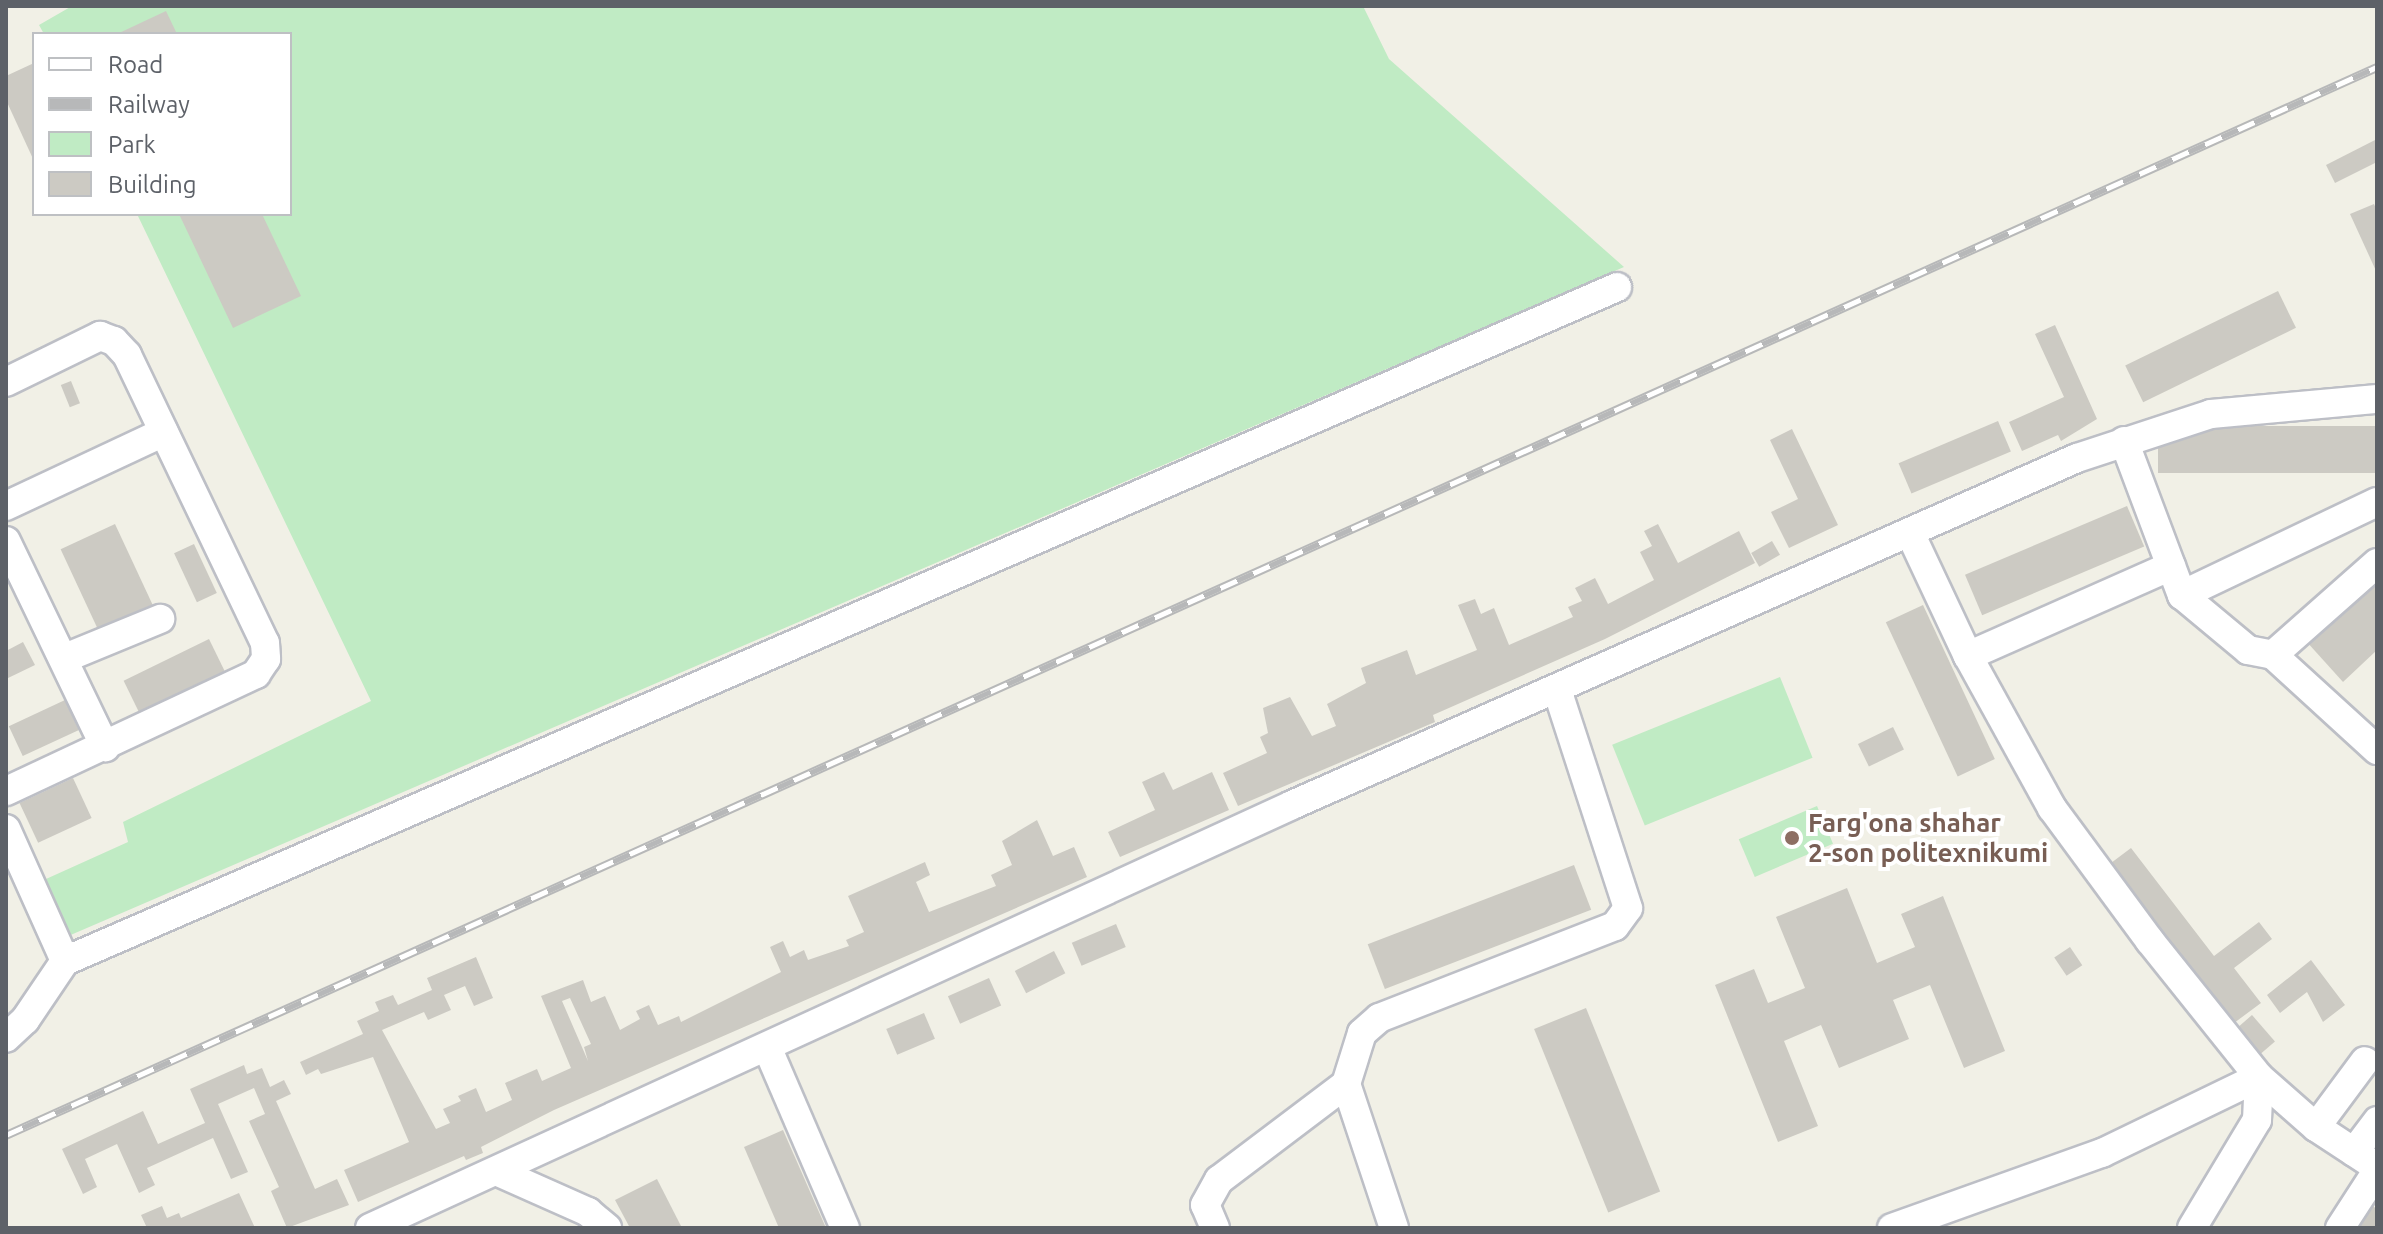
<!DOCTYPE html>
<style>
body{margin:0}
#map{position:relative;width:2383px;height:1234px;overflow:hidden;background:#f1f0e6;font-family:Ubuntu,sans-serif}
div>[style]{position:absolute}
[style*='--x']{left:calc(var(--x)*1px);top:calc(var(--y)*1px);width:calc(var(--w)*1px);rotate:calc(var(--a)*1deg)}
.green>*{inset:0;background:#c0ebc4;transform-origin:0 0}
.building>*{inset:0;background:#cccac3;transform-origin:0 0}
.roads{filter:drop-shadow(2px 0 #bdbfc6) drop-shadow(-2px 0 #bdbfc6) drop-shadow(0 2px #bdbfc6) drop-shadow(0 -2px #bdbfc6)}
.minor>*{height:28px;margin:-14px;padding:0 14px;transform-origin:14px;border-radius:14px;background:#fff}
.rail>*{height:9px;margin-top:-4.5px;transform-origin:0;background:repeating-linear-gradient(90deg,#fff 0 18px,#b7b8b9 0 36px);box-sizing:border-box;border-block:2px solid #b7b8b9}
.dots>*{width:22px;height:22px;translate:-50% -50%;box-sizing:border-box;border:4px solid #fff;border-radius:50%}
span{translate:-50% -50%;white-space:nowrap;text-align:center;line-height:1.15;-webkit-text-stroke:8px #fff;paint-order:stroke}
.education-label{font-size:26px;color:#785e54;font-weight:700}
.left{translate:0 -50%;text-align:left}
.frame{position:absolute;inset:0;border:8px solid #5d6168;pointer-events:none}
.legend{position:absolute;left:32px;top:32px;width:260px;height:184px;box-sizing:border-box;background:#fff;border:2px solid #bec0c3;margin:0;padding:10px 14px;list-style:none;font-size:24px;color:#5d6168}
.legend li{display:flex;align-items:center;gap:16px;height:40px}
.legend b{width:40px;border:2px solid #bec0c3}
</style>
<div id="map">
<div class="green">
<i style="clip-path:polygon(72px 6px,1363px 6px,1389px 59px,1624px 267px,59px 940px,46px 879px,128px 842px,123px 822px,371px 701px,137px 214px,290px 214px,290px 34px,44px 34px,39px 25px)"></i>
<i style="left:1780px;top:677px;width:87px;height:181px;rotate:68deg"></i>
<i style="left:1817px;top:806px;width:41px;height:85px;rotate:67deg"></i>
</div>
<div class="building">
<i style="clip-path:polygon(166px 11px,177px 34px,117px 34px)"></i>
<i style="clip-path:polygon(34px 63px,34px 161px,6px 100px,6px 76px)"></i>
<i style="clip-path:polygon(2377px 139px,2377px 162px,2335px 183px,2326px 165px)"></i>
<i style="clip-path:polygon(2374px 204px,2377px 211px,2377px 273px,2350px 214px)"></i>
<i style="clip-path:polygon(179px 214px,262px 214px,301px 296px,233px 328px)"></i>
<i style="left:2278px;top:291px;width:41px;height:170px;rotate:64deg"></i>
<i style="clip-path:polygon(2055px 325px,2097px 419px,2061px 441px,2058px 435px,2022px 451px,2009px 422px,2064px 397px,2035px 334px)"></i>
<i style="left:71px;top:381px;width:24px;height:11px;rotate:68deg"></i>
<i style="left:1998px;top:421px;width:33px;height:108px;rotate:67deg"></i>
<i style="left:2377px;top:426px;width:47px;height:219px;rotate:90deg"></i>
<i style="clip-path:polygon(1792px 429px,1838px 525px,1789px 548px,1771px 512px,1798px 499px,1770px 440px)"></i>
<i style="left:2127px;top:506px;width:44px;height:176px;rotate:67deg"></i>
<i style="left:115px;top:524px;width:89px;height:60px;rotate:65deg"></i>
<i style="clip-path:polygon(1658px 524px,1678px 563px,1739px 531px,1755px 563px,1605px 639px,1433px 715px,1435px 722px,1238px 806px,1223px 773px,1267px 753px,1260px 737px,1268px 733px,1263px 708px,1290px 697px,1312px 736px,1336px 726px,1327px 704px,1366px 683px,1361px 668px,1407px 650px,1416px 675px,1477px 650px,1458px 605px,1475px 599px,1481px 614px,1494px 608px,1509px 645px,1573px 617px,1568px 607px,1582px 601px,1575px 588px,1595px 578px,1608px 604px,1654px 580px,1640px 552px,1652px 546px,1644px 531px)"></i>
<i style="left:1772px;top:541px;width:16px;height:24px;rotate:60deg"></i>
<i style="left:194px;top:544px;width:54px;height:22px;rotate:65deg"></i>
<i style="clip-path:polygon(2377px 576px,2377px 650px,2343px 682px,2306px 641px)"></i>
<i style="left:1923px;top:605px;width:170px;height:41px;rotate:65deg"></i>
<i style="left:209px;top:639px;width:39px;height:95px;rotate:64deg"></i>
<i style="clip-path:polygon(23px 642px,35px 665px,6px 679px,6px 651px)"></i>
<i style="left:65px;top:700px;width:33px;height:62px;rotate:65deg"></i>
<i style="left:1893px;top:727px;width:25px;height:39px;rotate:64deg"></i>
<i style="clip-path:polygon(1164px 772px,1173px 790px,1212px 772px,1229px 810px,1120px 857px,1108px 832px,1155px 810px,1142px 782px)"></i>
<i style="left:73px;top:778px;width:44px;height:59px;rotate:65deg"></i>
<i style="clip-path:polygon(evenodd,1037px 820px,1053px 856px,1074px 847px,1087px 877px,554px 1110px,481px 1147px,483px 1153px,466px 1160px,464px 1156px,358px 1202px,344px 1170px,409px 1142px,373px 1057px,321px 1074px,318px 1069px,306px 1075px,300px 1062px,363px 1034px,357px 1021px,379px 1011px,375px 1002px,393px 995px,398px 1005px,432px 990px,427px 978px,476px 957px,493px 998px,474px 1006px,465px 986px,444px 995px,451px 1010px,428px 1020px,424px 1012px,382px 1030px,436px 1129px,450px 1123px,443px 1109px,461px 1101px,458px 1096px,476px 1088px,486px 1112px,512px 1100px,505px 1083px,537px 1069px,542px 1081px,571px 1068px,541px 996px,583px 980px,591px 1002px,605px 996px,620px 1030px,640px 1019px,636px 1011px,649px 1005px,658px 1025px,679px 1016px,681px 1022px,781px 972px,770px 947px,783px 941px,790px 957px,804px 950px,808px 960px,849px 946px,846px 940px,864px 932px,848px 896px,925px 862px,930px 875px,916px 882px,929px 912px,996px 886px,991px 875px,1012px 865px,1002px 841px,1037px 820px,570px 998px,591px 1044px,584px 1047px,588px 1061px,562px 1001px,570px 998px)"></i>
<i style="clip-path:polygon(2131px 848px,2214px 956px,2259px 922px,2272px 939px,2234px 968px,2261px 1003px,2230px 1026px,2107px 866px)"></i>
<i style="left:1574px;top:865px;width:48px;height:221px;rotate:69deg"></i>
<i style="clip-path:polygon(1847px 888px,1877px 963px,1915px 947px,1901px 914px,1943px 896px,2005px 1051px,1964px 1068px,1930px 985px,1893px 1000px,1909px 1039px,1839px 1068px,1821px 1025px,1784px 1041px,1818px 1126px,1778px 1142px,1715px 985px,1754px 969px,1768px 1003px,1805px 988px,1776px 917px)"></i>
<i style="left:1116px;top:924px;width:25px;height:48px;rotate:67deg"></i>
<i style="left:2070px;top:947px;width:22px;height:19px;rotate:56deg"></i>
<i style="left:1054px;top:951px;width:25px;height:44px;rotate:63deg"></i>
<i style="clip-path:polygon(2311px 960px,2345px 1005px,2323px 1022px,2307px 992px,2280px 1013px,2267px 995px)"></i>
<i style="left:989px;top:978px;width:30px;height:45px;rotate:66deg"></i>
<i style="left:1586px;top:1008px;width:198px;height:56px;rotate:68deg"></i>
<i style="left:924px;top:1013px;width:28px;height:41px;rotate:67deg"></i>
<i style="left:2252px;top:1015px;width:35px;height:22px;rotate:49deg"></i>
<i style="clip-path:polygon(244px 1065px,247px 1074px,262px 1068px,270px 1087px,284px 1080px,291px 1094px,276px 1101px,315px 1189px,337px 1179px,349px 1205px,287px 1228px,271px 1191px,279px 1187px,249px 1121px,265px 1114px,254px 1088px,218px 1104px,248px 1172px,231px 1179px,213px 1138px,147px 1168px,155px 1185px,139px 1193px,117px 1144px,85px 1159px,97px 1187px,83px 1194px,62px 1149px,143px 1111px,158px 1144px,205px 1123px,190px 1089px)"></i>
<i style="clip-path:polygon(783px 1130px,826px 1228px,779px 1228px,744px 1147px)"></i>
<i style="clip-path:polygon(657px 1179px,682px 1228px,630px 1228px,615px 1200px)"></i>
<i style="clip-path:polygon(239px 1193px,255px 1228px,147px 1228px,141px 1215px,162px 1206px,167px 1218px,179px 1213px,181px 1218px)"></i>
<i style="clip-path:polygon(2371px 1205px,2377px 1209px,2377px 1228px,2356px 1228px)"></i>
</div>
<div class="roads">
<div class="minor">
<i style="--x:6;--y:382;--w:105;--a:-26.1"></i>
<i style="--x:100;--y:336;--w:15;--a:20"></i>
<i style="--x:114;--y:341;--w:19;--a:47"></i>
<i style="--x:127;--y:355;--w:319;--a:64.4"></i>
<i style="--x:265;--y:643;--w:16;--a:86"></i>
<i style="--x:266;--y:659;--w:18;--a:124"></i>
<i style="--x:256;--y:674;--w:276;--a:154.9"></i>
<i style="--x:2124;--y:441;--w:165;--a:69.4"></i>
<i style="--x:2182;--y:595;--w:216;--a:-25.5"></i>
<i style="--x:6;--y:506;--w:174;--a:-25.1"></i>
<i style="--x:1910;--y:533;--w:136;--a:64.8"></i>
<i style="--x:1968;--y:656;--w:174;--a:61.1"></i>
<i style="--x:2052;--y:808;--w:165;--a:53.6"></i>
<i style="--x:2150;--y:941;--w:174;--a:51.3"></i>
<i style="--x:2259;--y:1077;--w:76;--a:41.3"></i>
<i style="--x:2316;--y:1127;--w:73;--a:33.3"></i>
<i style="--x:6;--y:541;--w:229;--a:64.3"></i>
<i style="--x:2377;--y:563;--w:139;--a:138.5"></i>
<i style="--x:2273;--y:655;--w:141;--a:42.4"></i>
<i style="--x:2182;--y:595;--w:86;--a:39.8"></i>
<i style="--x:2248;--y:650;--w:25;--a:11"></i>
<i style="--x:1968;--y:656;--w:222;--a:-23.9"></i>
<i style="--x:65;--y:658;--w:103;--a:-22.3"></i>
<i style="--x:6;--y:829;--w:145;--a:65.9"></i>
<i style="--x:65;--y:961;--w:71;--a:124.1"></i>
<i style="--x:25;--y:1020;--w:26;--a:137"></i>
<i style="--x:65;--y:961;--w:1692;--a:-23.47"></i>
<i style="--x:767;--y:1047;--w:197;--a:66.7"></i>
<i style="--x:2316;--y:1127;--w:82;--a:-53.4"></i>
<i style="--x:2354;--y:1152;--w:39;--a:-53"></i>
<i style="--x:496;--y:1171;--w:101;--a:24"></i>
<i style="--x:588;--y:1212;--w:25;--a:40"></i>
<i style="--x:370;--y:1228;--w:1014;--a:-24.64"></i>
<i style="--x:1292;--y:805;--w:858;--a:-23.85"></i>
<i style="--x:2077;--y:458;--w:141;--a:-18.2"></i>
<i style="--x:2211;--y:414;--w:167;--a:-5.2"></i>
<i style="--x:1215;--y:1228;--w:25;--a:-113"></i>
<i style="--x:1205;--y:1205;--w:29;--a:-61"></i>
<i style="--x:1219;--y:1180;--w:159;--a:-37.1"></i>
<i style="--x:1394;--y:1228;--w:152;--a:-108.4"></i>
<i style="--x:1346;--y:1084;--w:53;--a:-72.6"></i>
<i style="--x:1362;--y:1033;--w:23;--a:-41"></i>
<i style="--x:1379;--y:1018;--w:253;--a:-21.3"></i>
<i style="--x:1615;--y:926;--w:22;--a:-54"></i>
<i style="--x:1628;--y:908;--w:230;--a:-108"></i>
<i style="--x:1892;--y:1228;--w:223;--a:-19.7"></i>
<i style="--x:2102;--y:1153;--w:174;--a:-25.8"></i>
<i style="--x:2192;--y:1228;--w:126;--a:-59"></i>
<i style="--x:2257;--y:1120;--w:43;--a:-87.3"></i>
<i style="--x:2340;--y:1228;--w:68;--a:-57"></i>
</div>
</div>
<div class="rail">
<i style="--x:6;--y:1135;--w:2600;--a:-24.25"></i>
</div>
<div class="dots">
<i style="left:1792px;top:838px;background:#8d6e63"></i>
</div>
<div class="education-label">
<span class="left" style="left:1808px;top:838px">Farg'ona shahar<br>2-son politexnikumi</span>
</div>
<div class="frame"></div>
<ul class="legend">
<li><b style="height:10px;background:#fff"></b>Road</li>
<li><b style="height:10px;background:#b7b8b9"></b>Railway</li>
<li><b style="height:22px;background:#c0ebc4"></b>Park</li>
<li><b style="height:22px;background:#cccac3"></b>Building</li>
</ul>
</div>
